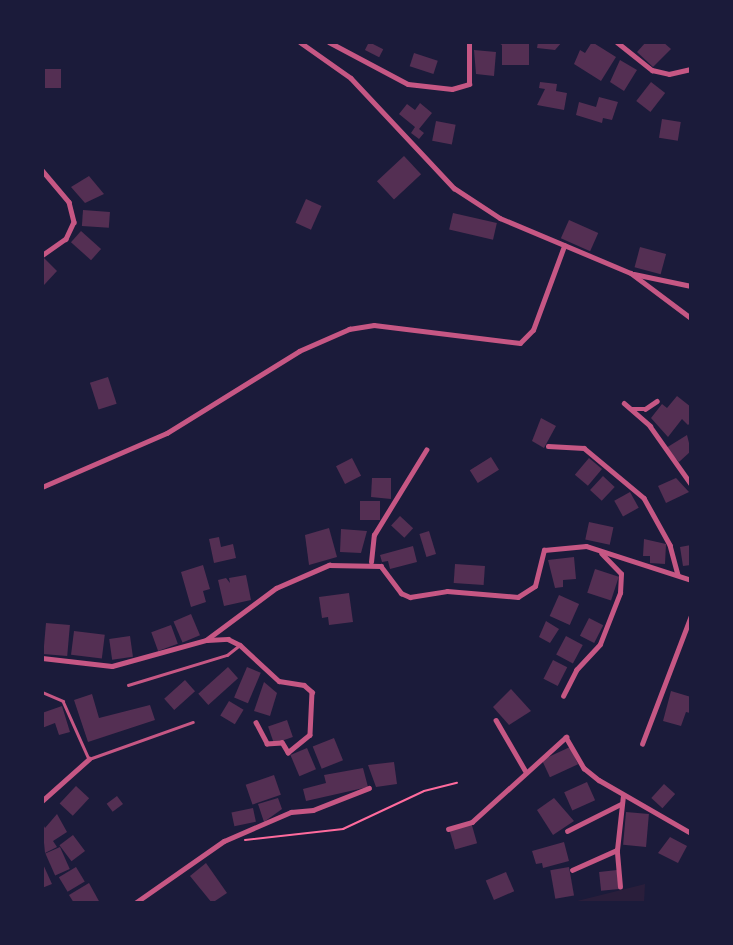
<!DOCTYPE html>
<style>
body{margin:0}
#map{position:relative;width:733px;height:945px;overflow:hidden;background:#1b1b3a;font-family:Roboto,sans-serif}
div>[style]{position:absolute}
[style*='--x']{left:calc(var(--x)*1px);top:calc(var(--y)*1px);width:calc(var(--w)*1px);rotate:calc(var(--a)*1deg)}
.green>*{inset:0;background:#2a1e3b}
.building>*{inset:0;background:#542f53;transform-origin:0 0}
.path>*{height:2px;margin:-1px;padding:0 1px;transform-origin:1px;border-radius:1px;background:#ff6b9d}
.service>*{height:2.5px;margin:-1.25px;padding:0 1.25px;transform-origin:1.25px;border-radius:1.25px;background:#c65784}
.minor>*{height:4.5px;margin:-2.25px;padding:0 2.25px;transform-origin:2.25px;border-radius:2.25px;background:#c65784}
.tertiary>*{height:5px;margin:-2.5px;padding:0 2.5px;transform-origin:2.5px;border-radius:2.5px;background:#c65784}
span{translate:-50% -50%;white-space:nowrap;text-align:center;line-height:1.15;-webkit-text-stroke:5px #1b1b3a;paint-order:stroke}
.frame{position:absolute;inset:0;border:44px solid #1b1b3a;pointer-events:none}
</style>
<div id="map">
<div class="green">
<i style="clip-path:polygon(645px 884px,644px 903px,569px 903px)"></i>
</div>
<div class="building">
<i style="left:369px;top:42px;width:16px;height:9px;rotate:27deg"></i>
<i style="clip-path:polygon(497px 42px,529px 42px,529px 65px,502px 65px,502px 45px)"></i>
<i style="clip-path:polygon(538px 42px,562px 42px,555px 50px,537px 48px)"></i>
<i style="clip-path:polygon(592px 42px,616px 57px,601px 81px,574px 64px,580px 50px,585px 53px)"></i>
<i style="clip-path:polygon(646px 42px,663px 42px,671px 49px,653px 67px,637px 52px)"></i>
<i style="clip-path:polygon(474px 50px,496px 52px,494px 76px,476px 74px)"></i>
<i style="left:414px;top:53px;width:25px;height:14px;rotate:18deg"></i>
<i style="clip-path:polygon(620px 60px,637px 70px,624px 91px,610px 82px)"></i>
<i style="left:45px;top:69px;width:16px;height:19px"></i>
<i style="clip-path:polygon(540px 82px,557px 84px,556px 91px,567px 93px,564px 110px,537px 105px,545px 89px,539px 88px)"></i>
<i style="left:651px;top:82px;width:18px;height:24px;rotate:38deg"></i>
<i style="clip-path:polygon(599px 97px,618px 102px,612px 120px,603px 118px,602px 123px,576px 115px,579px 102px,596px 107px)"></i>
<i style="clip-path:polygon(420px 103px,432px 113px,419px 129px,424px 133px,419px 139px,411px 133px,415px 127px,399px 114px,407px 104px,415px 110px)"></i>
<i style="left:662px;top:119px;width:19px;height:19px;rotate:9deg"></i>
<i style="left:436px;top:121px;width:20px;height:20px;rotate:11deg"></i>
<i style="left:404px;top:156px;width:25px;height:37px;rotate:47deg"></i>
<i style="clip-path:polygon(89px 176px,104px 194px,85px 203px,71px 187px)"></i>
<i style="left:306px;top:199px;width:17px;height:26px;rotate:24deg"></i>
<i style="left:83px;top:210px;width:27px;height:16px;rotate:4deg"></i>
<i style="left:453px;top:213px;width:45px;height:17px;rotate:13deg"></i>
<i style="left:569px;top:220px;width:32px;height:20px;rotate:24deg"></i>
<i style="left:81px;top:231px;width:27px;height:15px;rotate:42deg"></i>
<i style="left:640px;top:247px;width:27px;height:21px;rotate:15deg"></i>
<i style="clip-path:polygon(42px 256px,57px 271px,44px 285px,42px 283px)"></i>
<i style="left:108px;top:377px;width:28px;height:19px;rotate:72deg"></i>
<i style="clip-path:polygon(677px 396px,691px 407px,691px 422px,688px 425px,682px 419px,668px 437px,651px 418px,662px 404px,667px 408px)"></i>
<i style="clip-path:polygon(541px 418px,556px 426px,544px 448px,532px 441px)"></i>
<i style="clip-path:polygon(687px 435px,691px 451px,679px 462px,666px 448px)"></i>
<i style="left:491px;top:457px;width:15px;height:25px;rotate:58deg"></i>
<i style="left:352px;top:458px;width:20px;height:18px;rotate:63deg"></i>
<i style="left:589px;top:458px;width:17px;height:22px;rotate:40deg"></i>
<i style="left:603px;top:476px;width:16px;height:19px;rotate:43deg"></i>
<i style="clip-path:polygon(372px 478px,391px 478px,391px 499px,371px 497px)"></i>
<i style="clip-path:polygon(676px 478px,689px 492px,666px 503px,658px 486px)"></i>
<i style="left:630px;top:492px;width:18px;height:18px;rotate:61deg"></i>
<i style="left:360px;top:501px;width:20px;height:19px"></i>
<i style="left:400px;top:516px;width:18px;height:13px;rotate:43deg"></i>
<i style="left:589px;top:522px;width:25px;height:18px;rotate:12deg"></i>
<i style="clip-path:polygon(329px 528px,337px 557px,309px 565px,305px 535px)"></i>
<i style="clip-path:polygon(341px 529px,367px 531px,361px 553px,340px 552px)"></i>
<i style="left:429px;top:531px;width:24px;height:10px;rotate:73deg"></i>
<i style="clip-path:polygon(219px 537px,221px 547px,233px 544px,236px 558px,214px 563px,209px 539px)"></i>
<i style="clip-path:polygon(644px 539px,666px 544px,665px 564px,650px 563px,650px 556px,643px 556px)"></i>
<i style="clip-path:polygon(691px 545px,691px 565px,683px 566px,680px 547px)"></i>
<i style="clip-path:polygon(413px 546px,417px 562px,390px 569px,388px 561px,382px 562px,380px 555px)"></i>
<i style="clip-path:polygon(574px 557px,576px 579px,563px 580px,563px 587px,555px 588px,548px 560px)"></i>
<i style="left:455px;top:564px;width:30px;height:19px;rotate:4deg"></i>
<i style="clip-path:polygon(203px 565px,210px 589px,203px 591px,206px 602px,191px 607px,181px 572px)"></i>
<i style="left:595px;top:569px;width:25px;height:25px;rotate:18deg"></i>
<i style="clip-path:polygon(246px 575px,251px 600px,224px 606px,218px 580px,226px 578px,230px 583px,229px 578px)"></i>
<i style="clip-path:polygon(349px 593px,353px 622px,329px 625px,328px 617px,322px 618px,319px 597px)"></i>
<i style="left:559px;top:595px;width:22px;height:23px;rotate:24deg"></i>
<i style="left:191px;top:614px;width:23px;height:19px;rotate:67deg"></i>
<i style="left:589px;top:618px;width:16px;height:20px;rotate:27deg"></i>
<i style="clip-path:polygon(546px 621px,559px 629px,550px 643px,539px 637px)"></i>
<i style="left:46px;top:623px;width:24px;height:31px;rotate:5deg"></i>
<i style="left:171px;top:625px;width:20px;height:21px;rotate:70deg"></i>
<i style="left:74px;top:631px;width:31px;height:24px;rotate:7deg"></i>
<i style="left:130px;top:636px;width:21px;height:21px;rotate:82deg"></i>
<i style="left:566px;top:636px;width:19px;height:21px;rotate:28deg"></i>
<i style="left:553px;top:660px;width:16px;height:21px;rotate:27deg"></i>
<i style="left:228px;top:667px;width:15px;height:40px;rotate:48deg"></i>
<i style="left:247px;top:667px;width:15px;height:33px;rotate:23deg"></i>
<i style="left:185px;top:680px;width:15px;height:28px;rotate:48deg"></i>
<i style="clip-path:polygon(264px 682px,277px 693px,270px 716px,254px 711px)"></i>
<i style="clip-path:polygon(511px 689px,531px 711px,509px 725px,493px 707px)"></i>
<i style="clip-path:polygon(671px 691px,691px 697px,690px 713px,686px 712px,681px 726px,663px 721px)"></i>
<i style="clip-path:polygon(92px 694px,99px 718px,150px 705px,155px 720px,88px 742px,74px 700px)"></i>
<i style="left:229px;top:701px;width:17px;height:17px;rotate:31deg"></i>
<i style="clip-path:polygon(62px 706px,70px 732px,59px 735px,55px 723px,42px 728px,42px 713px)"></i>
<i style="left:287px;top:720px;width:18px;height:20px;rotate:71deg"></i>
<i style="left:334px;top:738px;width:24px;height:23px;rotate:68deg"></i>
<i style="left:570px;top:747px;width:19px;height:31px;rotate:65deg"></i>
<i style="left:307px;top:748px;width:23px;height:18px;rotate:67deg"></i>
<i style="clip-path:polygon(394px 762px,397px 784px,376px 787px,368px 765px)"></i>
<i style="clip-path:polygon(363px 768px,368px 787px,306px 801px,303px 789px,326px 783px,324px 775px)"></i>
<i style="left:274px;top:775px;width:21px;height:30px;rotate:71deg"></i>
<i style="left:587px;top:782px;width:20px;height:25px;rotate:66deg"></i>
<i style="left:664px;top:784px;width:15px;height:19px;rotate:42deg"></i>
<i style="left:76px;top:786px;width:18px;height:24px;rotate:43deg"></i>
<i style="left:117px;top:796px;width:10px;height:13px;rotate:53deg"></i>
<i style="clip-path:polygon(278px 798px,282px 809px,264px 822px,258px 804px)"></i>
<i style="clip-path:polygon(554px 798px,574px 821px,553px 835px,537px 810px)"></i>
<i style="left:253px;top:808px;width:14px;height:22px;rotate:78deg"></i>
<i style="left:626px;top:812px;width:23px;height:33px;rotate:5deg"></i>
<i style="clip-path:polygon(57px 814px,67px 832px,53px 841px,57px 847px,45px 853px,42px 822px,45px 828px)"></i>
<i style="left:471px;top:822px;width:22px;height:23px;rotate:74deg"></i>
<i style="left:73px;top:835px;width:20px;height:17px;rotate:53deg"></i>
<i style="clip-path:polygon(670px 837px,687px 846px,678px 863px,658px 853px)"></i>
<i style="clip-path:polygon(564px 842px,569px 861px,543px 868px,542px 863px,536px 864px,532px 851px)"></i>
<i style="left:60px;top:847px;width:24px;height:16px;rotate:66deg"></i>
<i style="clip-path:polygon(42px 862px,52px 884px,42px 888px)"></i>
<i style="clip-path:polygon(206px 863px,227px 893px,212px 903px,190px 876px)"></i>
<i style="left:76px;top:867px;width:17px;height:20px;rotate:59deg"></i>
<i style="left:569px;top:867px;width:29px;height:19px;rotate:80deg"></i>
<i style="left:617px;top:870px;width:19px;height:18px;rotate:84deg"></i>
<i style="left:506px;top:872px;width:21px;height:22px;rotate:67deg"></i>
<i style="clip-path:polygon(89px 883px,100px 903px,74px 903px,69px 895px)"></i>
</div>
<div class="path">
<i style="--x:245;--y:840;--w:99;--a:-6.4"></i>
<i style="--x:343;--y:829;--w:89;--a:-25.1"></i>
<i style="--x:424;--y:791;--w:34;--a:-14"></i>
</div>
<div class="service">
<i style="--x:128;--y:685;--w:103;--a:-16.9"></i>
<i style="--x:227;--y:655;--w:16;--a:-38"></i>
<i style="--x:42;--y:692;--w:23;--a:23"></i>
<i style="--x:63;--y:701;--w:64;--a:65.9"></i>
<i style="--x:89;--y:759;--w:110;--a:-19.6"></i>
</div>
<div class="minor">
<i style="--x:300;--y:42;--w:62;--a:35.2"></i>
<i style="--x:351;--y:78;--w:151;--a:46.9"></i>
<i style="--x:454;--y:188;--w:55;--a:33.1"></i>
<i style="--x:500;--y:218;--w:142;--a:22.8"></i>
<i style="--x:631;--y:273;--w:75;--a:36.9"></i>
<i style="--x:329;--y:42;--w:89;--a:28"></i>
<i style="--x:408;--y:84;--w:44;--a:6.5"></i>
<i style="--x:452;--y:89;--w:18;--a:-16"></i>
<i style="--x:469;--y:84;--w:42;--a:-90"></i>
<i style="--x:617;--y:42;--w:45;--a:38.7"></i>
<i style="--x:652;--y:70;--w:17;--a:13"></i>
<i style="--x:669;--y:74;--w:23;--a:-13"></i>
<i style="--x:42;--y:170;--w:42;--a:49.8"></i>
<i style="--x:69;--y:202;--w:21;--a:76"></i>
<i style="--x:74;--y:222;--w:19;--a:115"></i>
<i style="--x:66;--y:239;--w:29;--a:145"></i>
<i style="--x:634;--y:274;--w:58;--a:11.9"></i>
<i style="--x:624;--y:403;--w:35;--a:41"></i>
<i style="--x:650;--y:426;--w:71;--a:54.7"></i>
<i style="--x:632;--y:409;--w:13;--a:0"></i>
<i style="--x:645;--y:409;--w:14;--a:-34"></i>
<i style="--x:548;--y:446;--w:36;--a:3"></i>
<i style="--x:584;--y:448;--w:78;--a:39.8"></i>
<i style="--x:644;--y:498;--w:54;--a:61"></i>
<i style="--x:670;--y:545;--w:31;--a:75"></i>
<i style="--x:42;--y:487;--w:136;--a:-23.4"></i>
<i style="--x:167;--y:433;--w:155;--a:-31.8"></i>
<i style="--x:299;--y:351;--w:55;--a:-23.7"></i>
<i style="--x:349;--y:329;--w:25;--a:-9"></i>
<i style="--x:374;--y:325;--w:147;--a:7"></i>
<i style="--x:520;--y:343;--w:18;--a:-45"></i>
<i style="--x:533;--y:330;--w:90;--a:-69.7"></i>
<i style="--x:371;--y:562;--w:27;--a:-84"></i>
<i style="--x:374;--y:535;--w:100;--a:-58.5"></i>
<i style="--x:206;--y:640;--w:87;--a:-36.6"></i>
<i style="--x:276;--y:588;--w:58;--a:-23.5"></i>
<i style="--x:329;--y:565;--w:52;--a:1.1"></i>
<i style="--x:381;--y:566;--w:34;--a:53"></i>
<i style="--x:401;--y:593;--w:10;--a:24"></i>
<i style="--x:410;--y:597;--w:37;--a:-9"></i>
<i style="--x:447;--y:591;--w:71;--a:4.8"></i>
<i style="--x:518;--y:597;--w:20;--a:-33"></i>
<i style="--x:535;--y:586;--w:37;--a:-76"></i>
<i style="--x:544;--y:550;--w:42;--a:-5.4"></i>
<i style="--x:586;--y:546;--w:110;--a:17.9"></i>
<i style="--x:207;--y:640;--w:21;--a:-3"></i>
<i style="--x:228;--y:639;--w:13;--a:27"></i>
<i style="--x:240;--y:645;--w:53;--a:42.7"></i>
<i style="--x:279;--y:681;--w:25;--a:9"></i>
<i style="--x:304;--y:685;--w:11;--a:41"></i>
<i style="--x:312;--y:692;--w:43;--a:92.7"></i>
<i style="--x:310;--y:735;--w:28;--a:141"></i>
<i style="--x:288;--y:753;--w:12;--a:-121"></i>
<i style="--x:282;--y:743;--w:15;--a:176"></i>
<i style="--x:267;--y:744;--w:24;--a:-118"></i>
<i style="--x:563;--y:696;--w:29;--a:-63"></i>
<i style="--x:576;--y:670;--w:35;--a:-47"></i>
<i style="--x:600;--y:644;--w:55;--a:-68.6"></i>
<i style="--x:620;--y:593;--w:19;--a:-87"></i>
<i style="--x:621;--y:574;--w:28;--a:-134"></i>
<i style="--x:496;--y:720;--w:58;--a:59.9"></i>
<i style="--x:642;--y:744;--w:137;--a:-69.1"></i>
<i style="--x:42;--y:801;--w:63;--a:-41.8"></i>
<i style="--x:448;--y:829;--w:25;--a:-16"></i>
<i style="--x:472;--y:822;--w:127;--a:-42.1"></i>
<i style="--x:566;--y:737;--w:36;--a:60"></i>
<i style="--x:584;--y:768;--w:19;--a:39"></i>
<i style="--x:599;--y:780;--w:106;--a:29.9"></i>
<i style="--x:567;--y:831;--w:60;--a:-26.6"></i>
<i style="--x:572;--y:870;--w:49;--a:-24"></i>
<i style="--x:620;--y:887;--w:37;--a:-95"></i>
<i style="--x:617;--y:850;--w:54;--a:-83.7"></i>
<i style="--x:135;--y:903;--w:108;--a:-34.9"></i>
<i style="--x:224;--y:841;--w:73;--a:-23.4"></i>
<i style="--x:291;--y:812;--w:22;--a:-5"></i>
<i style="--x:313;--y:810;--w:60;--a:-21.4"></i>
</div>
<div class="tertiary">
<i style="--x:42;--y:658;--w:70;--a:6.5"></i>
<i style="--x:112;--y:666;--w:98;--a:-15.5"></i>
</div>
<div class="frame"></div>
</div>
